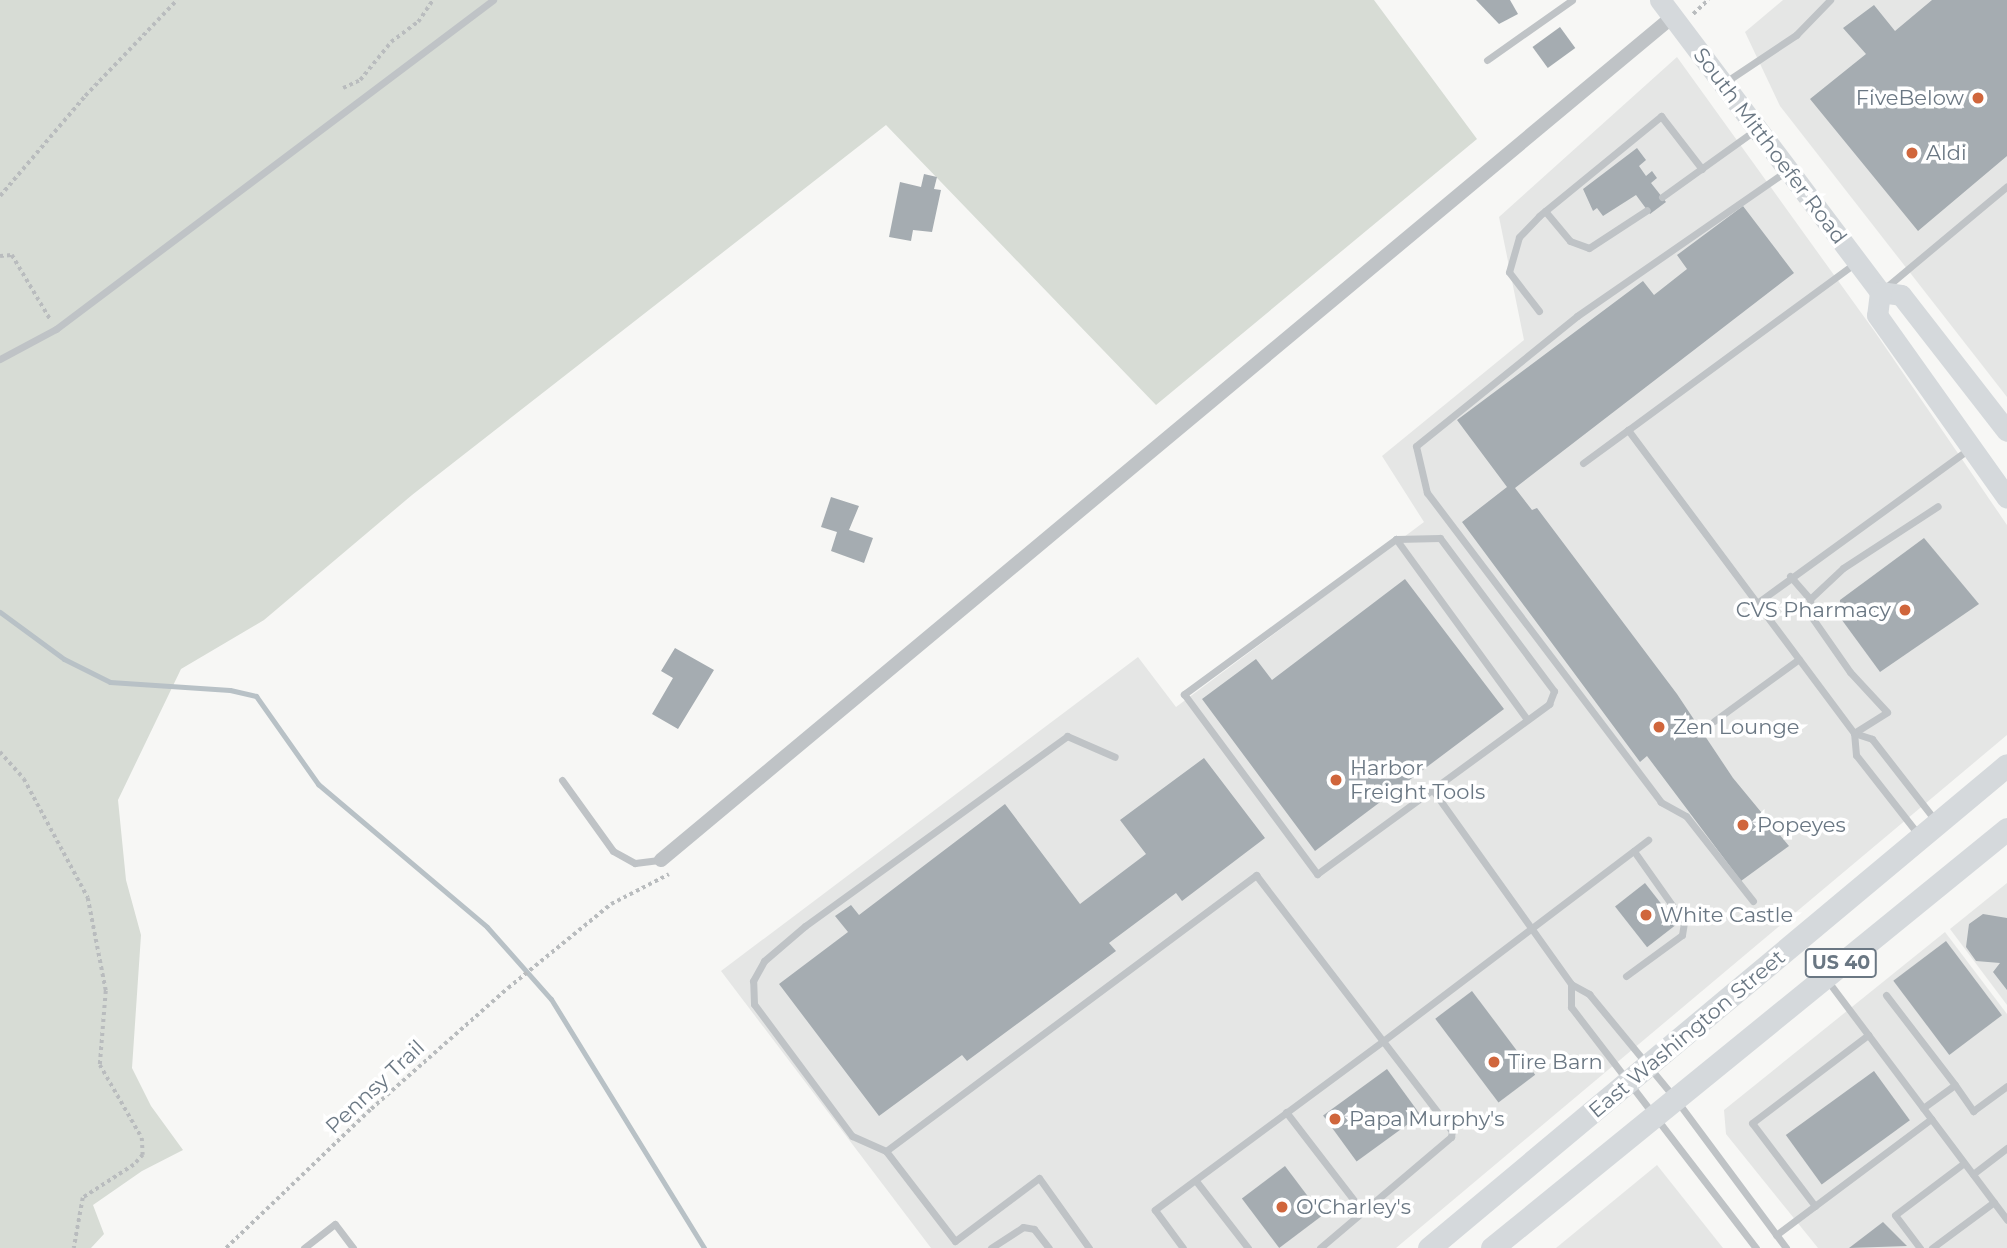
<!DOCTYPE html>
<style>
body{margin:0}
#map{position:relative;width:2007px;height:1248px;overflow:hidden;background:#f7f7f5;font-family:Montserrat,sans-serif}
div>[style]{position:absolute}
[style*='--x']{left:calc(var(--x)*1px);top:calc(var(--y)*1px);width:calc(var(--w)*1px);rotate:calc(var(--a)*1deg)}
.built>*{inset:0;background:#e5e6e5}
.green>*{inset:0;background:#d7dcd5}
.stream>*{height:5px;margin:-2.5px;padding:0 2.5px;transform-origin:2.5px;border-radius:2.5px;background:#b8c1c6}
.building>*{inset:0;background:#a5acb1;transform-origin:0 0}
.path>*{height:3.5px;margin-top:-1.75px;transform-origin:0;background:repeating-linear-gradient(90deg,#b9bcbe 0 3.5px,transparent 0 7px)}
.lane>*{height:7px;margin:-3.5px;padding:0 3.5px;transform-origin:3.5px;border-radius:3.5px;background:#bfc3c6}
.street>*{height:14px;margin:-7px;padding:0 7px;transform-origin:7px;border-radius:7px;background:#bfc3c6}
.secondary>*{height:21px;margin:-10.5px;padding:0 10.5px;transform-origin:10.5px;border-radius:10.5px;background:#d5d9dc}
.primary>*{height:23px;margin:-11.5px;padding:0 11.5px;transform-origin:11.5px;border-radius:11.5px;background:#d5d9dc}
.dots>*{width:19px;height:19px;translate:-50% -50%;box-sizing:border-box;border:4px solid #fff;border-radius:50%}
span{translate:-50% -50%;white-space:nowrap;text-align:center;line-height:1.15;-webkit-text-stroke:7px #fff;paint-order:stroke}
.shield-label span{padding:2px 5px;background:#fff;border:2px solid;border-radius:5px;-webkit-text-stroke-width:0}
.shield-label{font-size:19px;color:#6a7783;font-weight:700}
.poi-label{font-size:21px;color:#6a7783}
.right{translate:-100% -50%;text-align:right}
.left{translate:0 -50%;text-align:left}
.street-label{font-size:21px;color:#6a7783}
</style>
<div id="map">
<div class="built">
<i style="clip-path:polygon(1783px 0,2007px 0,2007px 397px,1780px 106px,1745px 32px)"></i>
<i style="clip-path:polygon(1677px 57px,1875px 332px,2007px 525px,2007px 735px,1396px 1248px,931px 1248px,721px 971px,1138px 657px,1176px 707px,1424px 522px,1382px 456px,1524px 340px,1499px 217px)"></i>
<i style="clip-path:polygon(2007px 883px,2007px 1005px,1950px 929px)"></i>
<i style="clip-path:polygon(1945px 932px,2007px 1014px,2007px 1248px,1818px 1248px,1726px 1134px,1724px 1110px)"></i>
<i style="clip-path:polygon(1657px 1165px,1723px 1248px,1556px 1248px)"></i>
</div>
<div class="green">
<i style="clip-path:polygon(0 0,1374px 0,1477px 139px,1156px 405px,886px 125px,412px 495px,264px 620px,181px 669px,118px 800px,126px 880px,141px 935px,132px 1068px,151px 1106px,183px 1150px,142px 1171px,93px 1205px,104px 1234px,91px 1248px,0 1248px)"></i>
</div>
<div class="stream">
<i style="--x:0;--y:612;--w:79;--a:36.3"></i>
<i style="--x:64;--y:659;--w:51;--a:26.6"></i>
<i style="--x:110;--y:682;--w:120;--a:3.8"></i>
<i style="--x:230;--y:690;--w:27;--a:13"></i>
<i style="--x:256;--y:696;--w:108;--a:54.8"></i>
<i style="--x:318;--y:784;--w:221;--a:40.2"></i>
<i style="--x:487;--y:927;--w:96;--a:48.4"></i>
<i style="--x:551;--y:999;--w:292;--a:58.4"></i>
</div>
<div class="building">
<i style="clip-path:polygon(1476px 0,1510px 0,1518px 14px,1499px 24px)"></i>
<i style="clip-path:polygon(1932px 0,2007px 0,2007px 156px,1918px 231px,1810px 99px,1866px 54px,1843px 28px,1874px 5px,1895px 31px)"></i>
<i style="left:1560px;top:27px;width:26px;height:34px;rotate:54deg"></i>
<i style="clip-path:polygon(1637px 148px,1646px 160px,1639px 166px,1646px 176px,1652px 171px,1657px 178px,1651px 183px,1666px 202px,1650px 214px,1636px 195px,1603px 216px,1597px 208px,1593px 211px,1583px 189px)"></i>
<i style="clip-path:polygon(924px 174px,937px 177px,934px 189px,941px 190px,932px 232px,913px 230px,911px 241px,889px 237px,900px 182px,921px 187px)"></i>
<i style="clip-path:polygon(1743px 206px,1794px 273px,1515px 488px,1532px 510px,1537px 508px,1677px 694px,1733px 778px,1789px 846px,1741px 881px,1647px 756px,1640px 762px,1462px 522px,1507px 487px,1457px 420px,1643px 281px,1654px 295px,1687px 269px,1677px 255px)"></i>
<i style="clip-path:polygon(831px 497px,859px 506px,849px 530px,873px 538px,864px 563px,831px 551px,837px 532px,821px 527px)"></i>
<i style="clip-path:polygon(1924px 538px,1979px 604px,1880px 672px,1839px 616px,1840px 600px)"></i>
<i style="clip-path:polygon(1405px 579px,1504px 709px,1315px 851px,1202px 699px,1256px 659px,1272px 680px)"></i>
<i style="clip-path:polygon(675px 648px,714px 670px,678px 729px,652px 714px,673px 678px,661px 671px)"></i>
<i style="clip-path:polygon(1204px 758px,1265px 838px,1182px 901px,1176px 893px,1109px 943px,1116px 951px,967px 1061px,962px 1055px,879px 1116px,779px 984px,848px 932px,835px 916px,851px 905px,859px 915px,1005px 804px,1080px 904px,1146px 854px,1120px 820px)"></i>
<i style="left:1645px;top:883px;width:52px;height:38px;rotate:52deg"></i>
<i style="clip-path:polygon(1983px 914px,2007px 918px,2007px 990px,1993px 972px,2000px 963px,1976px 961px,1966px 947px,1969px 924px)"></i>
<i style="left:1946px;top:941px;width:93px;height:66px;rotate:53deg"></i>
<i style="left:1472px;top:991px;width:105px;height:46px;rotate:53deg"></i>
<i style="left:1387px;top:1069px;width:57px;height:79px;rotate:54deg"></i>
<i style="left:1874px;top:1071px;width:61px;height:109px;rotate:54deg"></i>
<i style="left:1285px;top:1166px;width:62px;height:54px;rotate:53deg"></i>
<i style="clip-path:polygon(1883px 1222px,1907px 1246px,1849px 1248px)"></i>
</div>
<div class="path">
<i style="--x:1693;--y:14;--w:21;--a:-43"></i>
<i style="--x:343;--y:88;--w:19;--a:-25"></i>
<i style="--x:360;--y:80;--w:49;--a:-50.8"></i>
<i style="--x:391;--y:42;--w:34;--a:-37"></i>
<i style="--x:418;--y:22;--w:27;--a:-56"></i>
<i style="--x:0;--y:196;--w:131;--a:-49.6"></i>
<i style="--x:85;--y:96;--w:133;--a:-46.2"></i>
<i style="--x:0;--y:256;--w:12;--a:-5"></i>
<i style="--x:12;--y:255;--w:74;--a:59.3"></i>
<i style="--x:0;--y:752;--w:36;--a:48"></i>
<i style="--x:24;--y:779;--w:135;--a:61.7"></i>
<i style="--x:88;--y:898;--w:95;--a:79"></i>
<i style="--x:106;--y:991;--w:74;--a:94.6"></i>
<i style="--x:100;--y:1065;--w:84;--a:60.1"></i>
<i style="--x:142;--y:1138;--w:17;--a:87"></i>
<i style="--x:143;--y:1155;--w:13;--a:132"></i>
<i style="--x:134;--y:1165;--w:61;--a:147.1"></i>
<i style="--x:83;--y:1198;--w:51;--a:100.2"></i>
<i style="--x:226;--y:1248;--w:201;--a:-43.8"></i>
<i style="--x:371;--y:1109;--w:183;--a:-41.5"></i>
<i style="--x:508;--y:988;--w:133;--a:-39.2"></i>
<i style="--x:611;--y:904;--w:65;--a:-27.3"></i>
</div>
<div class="lane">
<i style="--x:1487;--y:60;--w:104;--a:-35.2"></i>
<i style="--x:1724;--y:83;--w:87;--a:-33.7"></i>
<i style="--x:1796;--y:35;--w:49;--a:-45.8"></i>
<i style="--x:1662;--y:197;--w:113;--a:-35.7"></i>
<i style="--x:1545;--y:211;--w:39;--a:50"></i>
<i style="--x:1570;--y:241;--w:20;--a:20"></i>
<i style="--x:1589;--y:248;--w:69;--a:-33.2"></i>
<i style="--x:1884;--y:289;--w:160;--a:-39.9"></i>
<i style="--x:1539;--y:311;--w:49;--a:-127.6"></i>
<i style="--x:1509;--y:272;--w:36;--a:-74"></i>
<i style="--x:1519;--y:237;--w:29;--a:-46"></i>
<i style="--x:1539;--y:216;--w:158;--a:-39.3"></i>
<i style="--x:1661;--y:116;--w:67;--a:52.3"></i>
<i style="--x:0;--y:359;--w:64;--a:-28.2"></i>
<i style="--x:56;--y:329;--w:547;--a:-36.97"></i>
<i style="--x:1583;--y:463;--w:56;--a:-36.3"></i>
<i style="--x:1396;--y:539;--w:263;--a:143.8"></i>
<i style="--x:1184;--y:694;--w:224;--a:53.5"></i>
<i style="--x:1317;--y:874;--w:288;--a:-36.2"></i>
<i style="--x:1549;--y:704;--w:14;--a:-69"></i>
<i style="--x:1554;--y:691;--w:191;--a:-126.7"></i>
<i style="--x:1440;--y:538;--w:44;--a:178.7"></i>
<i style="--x:1396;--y:539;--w:223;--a:54"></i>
<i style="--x:1790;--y:576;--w:30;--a:49"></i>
<i style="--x:1757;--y:603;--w:216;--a:-126.7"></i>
<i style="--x:1628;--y:430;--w:280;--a:-36.3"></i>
<i style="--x:1714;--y:721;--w:105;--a:-36.1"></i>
<i style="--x:1854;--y:733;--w:39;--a:-32"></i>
<i style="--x:1887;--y:712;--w:54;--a:-132.8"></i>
<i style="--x:1850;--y:672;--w:68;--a:-124.9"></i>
<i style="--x:1811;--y:616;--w:17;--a:-93"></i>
<i style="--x:1810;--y:599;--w:45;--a:-43.2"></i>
<i style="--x:1843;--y:568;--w:113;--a:-33.1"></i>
<i style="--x:1854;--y:733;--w:19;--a:18"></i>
<i style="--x:1872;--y:739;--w:103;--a:52.1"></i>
<i style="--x:562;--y:780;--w:87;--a:54.3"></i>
<i style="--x:613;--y:851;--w:25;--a:29"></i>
<i style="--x:635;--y:863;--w:26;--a:-7"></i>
<i style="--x:1432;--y:789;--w:239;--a:54.5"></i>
<i style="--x:1571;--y:984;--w:21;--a:29"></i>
<i style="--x:1589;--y:994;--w:134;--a:50.5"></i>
<i style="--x:1674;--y:1097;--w:188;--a:53.4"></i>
<i style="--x:1918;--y:834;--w:100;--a:-128.1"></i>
<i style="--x:1856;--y:755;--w:22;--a:-95"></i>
<i style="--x:1854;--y:733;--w:162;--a:-126.7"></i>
<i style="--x:1757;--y:603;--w:263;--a:-36"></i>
<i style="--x:1753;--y:901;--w:108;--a:-128.2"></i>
<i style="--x:1686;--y:816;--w:29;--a:-151"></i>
<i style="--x:1661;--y:802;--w:388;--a:-127.1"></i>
<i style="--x:1427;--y:493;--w:48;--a:-103.2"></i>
<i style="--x:1416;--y:446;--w:207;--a:-38.9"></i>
<i style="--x:1577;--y:316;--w:253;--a:-34.7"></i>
<i style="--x:1626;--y:976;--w:69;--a:-36.2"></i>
<i style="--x:1682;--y:935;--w:13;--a:-81"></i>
<i style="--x:1684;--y:922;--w:87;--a:-125.2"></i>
<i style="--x:1827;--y:980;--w:300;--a:53.1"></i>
<i style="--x:1571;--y:984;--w:23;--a:90"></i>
<i style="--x:1571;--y:1007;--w:304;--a:52.5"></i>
<i style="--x:1886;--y:995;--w:113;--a:52.5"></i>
<i style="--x:1923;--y:1108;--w:39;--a:-36"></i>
<i style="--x:1955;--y:1085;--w:32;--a:55"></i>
<i style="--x:1973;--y:1111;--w:42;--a:-36.3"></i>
<i style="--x:1286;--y:1112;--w:126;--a:52.4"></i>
<i style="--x:886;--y:1151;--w:37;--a:-156"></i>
<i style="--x:852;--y:1136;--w:164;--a:-126.6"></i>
<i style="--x:754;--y:1004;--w:23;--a:-92"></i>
<i style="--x:753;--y:981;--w:23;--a:-61"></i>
<i style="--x:764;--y:961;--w:54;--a:-40.5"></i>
<i style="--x:805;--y:926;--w:324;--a:-35.9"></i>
<i style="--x:1067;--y:736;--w:52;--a:23.6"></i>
<i style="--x:1973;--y:1174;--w:43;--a:-37.4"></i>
<i style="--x:1196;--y:1181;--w:85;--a:52.2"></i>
<i style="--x:1815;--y:1206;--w:104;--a:-127.2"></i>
<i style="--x:1752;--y:1123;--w:146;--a:-37.2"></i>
<i style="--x:1776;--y:1235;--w:194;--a:-36.8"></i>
<i style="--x:304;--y:1248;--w:39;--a:-38"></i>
<i style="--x:335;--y:1224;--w:30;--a:53"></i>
<i style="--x:991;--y:1248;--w:38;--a:-33"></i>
<i style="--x:1023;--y:1227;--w:11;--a:10"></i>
<i style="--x:1034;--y:1229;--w:24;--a:52"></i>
<i style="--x:1089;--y:1248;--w:86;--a:-125.5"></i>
<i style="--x:1039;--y:1178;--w:105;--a:143.1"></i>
<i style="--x:955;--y:1241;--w:113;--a:-127.5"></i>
<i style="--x:886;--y:1151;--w:462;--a:-36.7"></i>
<i style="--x:1256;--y:875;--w:209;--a:52.6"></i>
<i style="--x:1383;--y:1041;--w:284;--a:143.5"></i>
<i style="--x:1155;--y:1210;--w:47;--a:53.6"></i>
<i style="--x:1320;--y:1248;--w:172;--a:-40.3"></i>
<i style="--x:1451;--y:1137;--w:6;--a:-81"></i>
<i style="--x:1452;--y:1131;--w:113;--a:-127.5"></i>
<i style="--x:1383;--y:1041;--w:333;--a:-37.2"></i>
<i style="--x:1920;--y:1248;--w:41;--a:-127.1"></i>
<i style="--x:1895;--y:1215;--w:86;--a:-37"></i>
<i style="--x:1932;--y:1248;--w:77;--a:-36.6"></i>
</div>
<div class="street">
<i style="--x:661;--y:860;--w:1316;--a:-39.82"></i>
</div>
<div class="secondary">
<i style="--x:1660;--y:0;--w:366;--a:53"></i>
<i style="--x:1880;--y:292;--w:21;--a:8"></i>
<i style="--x:1901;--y:295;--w:172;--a:52.1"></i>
<i style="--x:1880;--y:292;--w:23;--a:97"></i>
<i style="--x:1877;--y:315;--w:224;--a:54.6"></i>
</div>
<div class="primary">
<i style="--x:1429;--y:1248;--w:753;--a:-39.88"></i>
<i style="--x:1492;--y:1248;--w:664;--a:-39.13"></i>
</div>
<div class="dots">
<i style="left:1978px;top:98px;background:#d0663c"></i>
<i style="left:1912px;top:153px;background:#d0663c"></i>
<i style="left:1905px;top:610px;background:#d0663c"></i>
<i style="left:1659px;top:727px;background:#d0663c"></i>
<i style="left:1336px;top:780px;background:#d0663c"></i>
<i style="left:1743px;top:825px;background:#d0663c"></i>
<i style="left:1646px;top:915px;background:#d0663c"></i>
<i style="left:1494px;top:1062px;background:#d0663c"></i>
<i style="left:1335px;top:1119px;background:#d0663c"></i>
<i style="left:1282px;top:1207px;background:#d0663c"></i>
</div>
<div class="shield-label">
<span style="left:1841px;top:963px">US 40</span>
</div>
<div class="poi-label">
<span class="right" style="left:1964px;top:98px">FiveBelow</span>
<span class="left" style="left:1926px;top:153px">Aldi</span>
<span class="right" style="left:1891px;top:610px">CVS Pharmacy</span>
<span class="left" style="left:1673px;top:727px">Zen Lounge</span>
<span class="left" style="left:1350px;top:780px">Harbor<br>Freight Tools</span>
<span class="left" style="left:1757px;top:825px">Popeyes</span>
<span class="left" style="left:1660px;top:915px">White Castle</span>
<span class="left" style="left:1508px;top:1062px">Tire Barn</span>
<span class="left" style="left:1349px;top:1119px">Papa Murphy's</span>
<span class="left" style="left:1296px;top:1207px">O'Charley's</span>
</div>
<div class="street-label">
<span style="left:1770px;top:146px;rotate:53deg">South Mitthoefer Road</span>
<span style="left:1687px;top:1034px;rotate:-40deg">East Washington Street</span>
<span style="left:375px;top:1087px;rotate:-43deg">Pennsy Trail</span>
</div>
</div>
